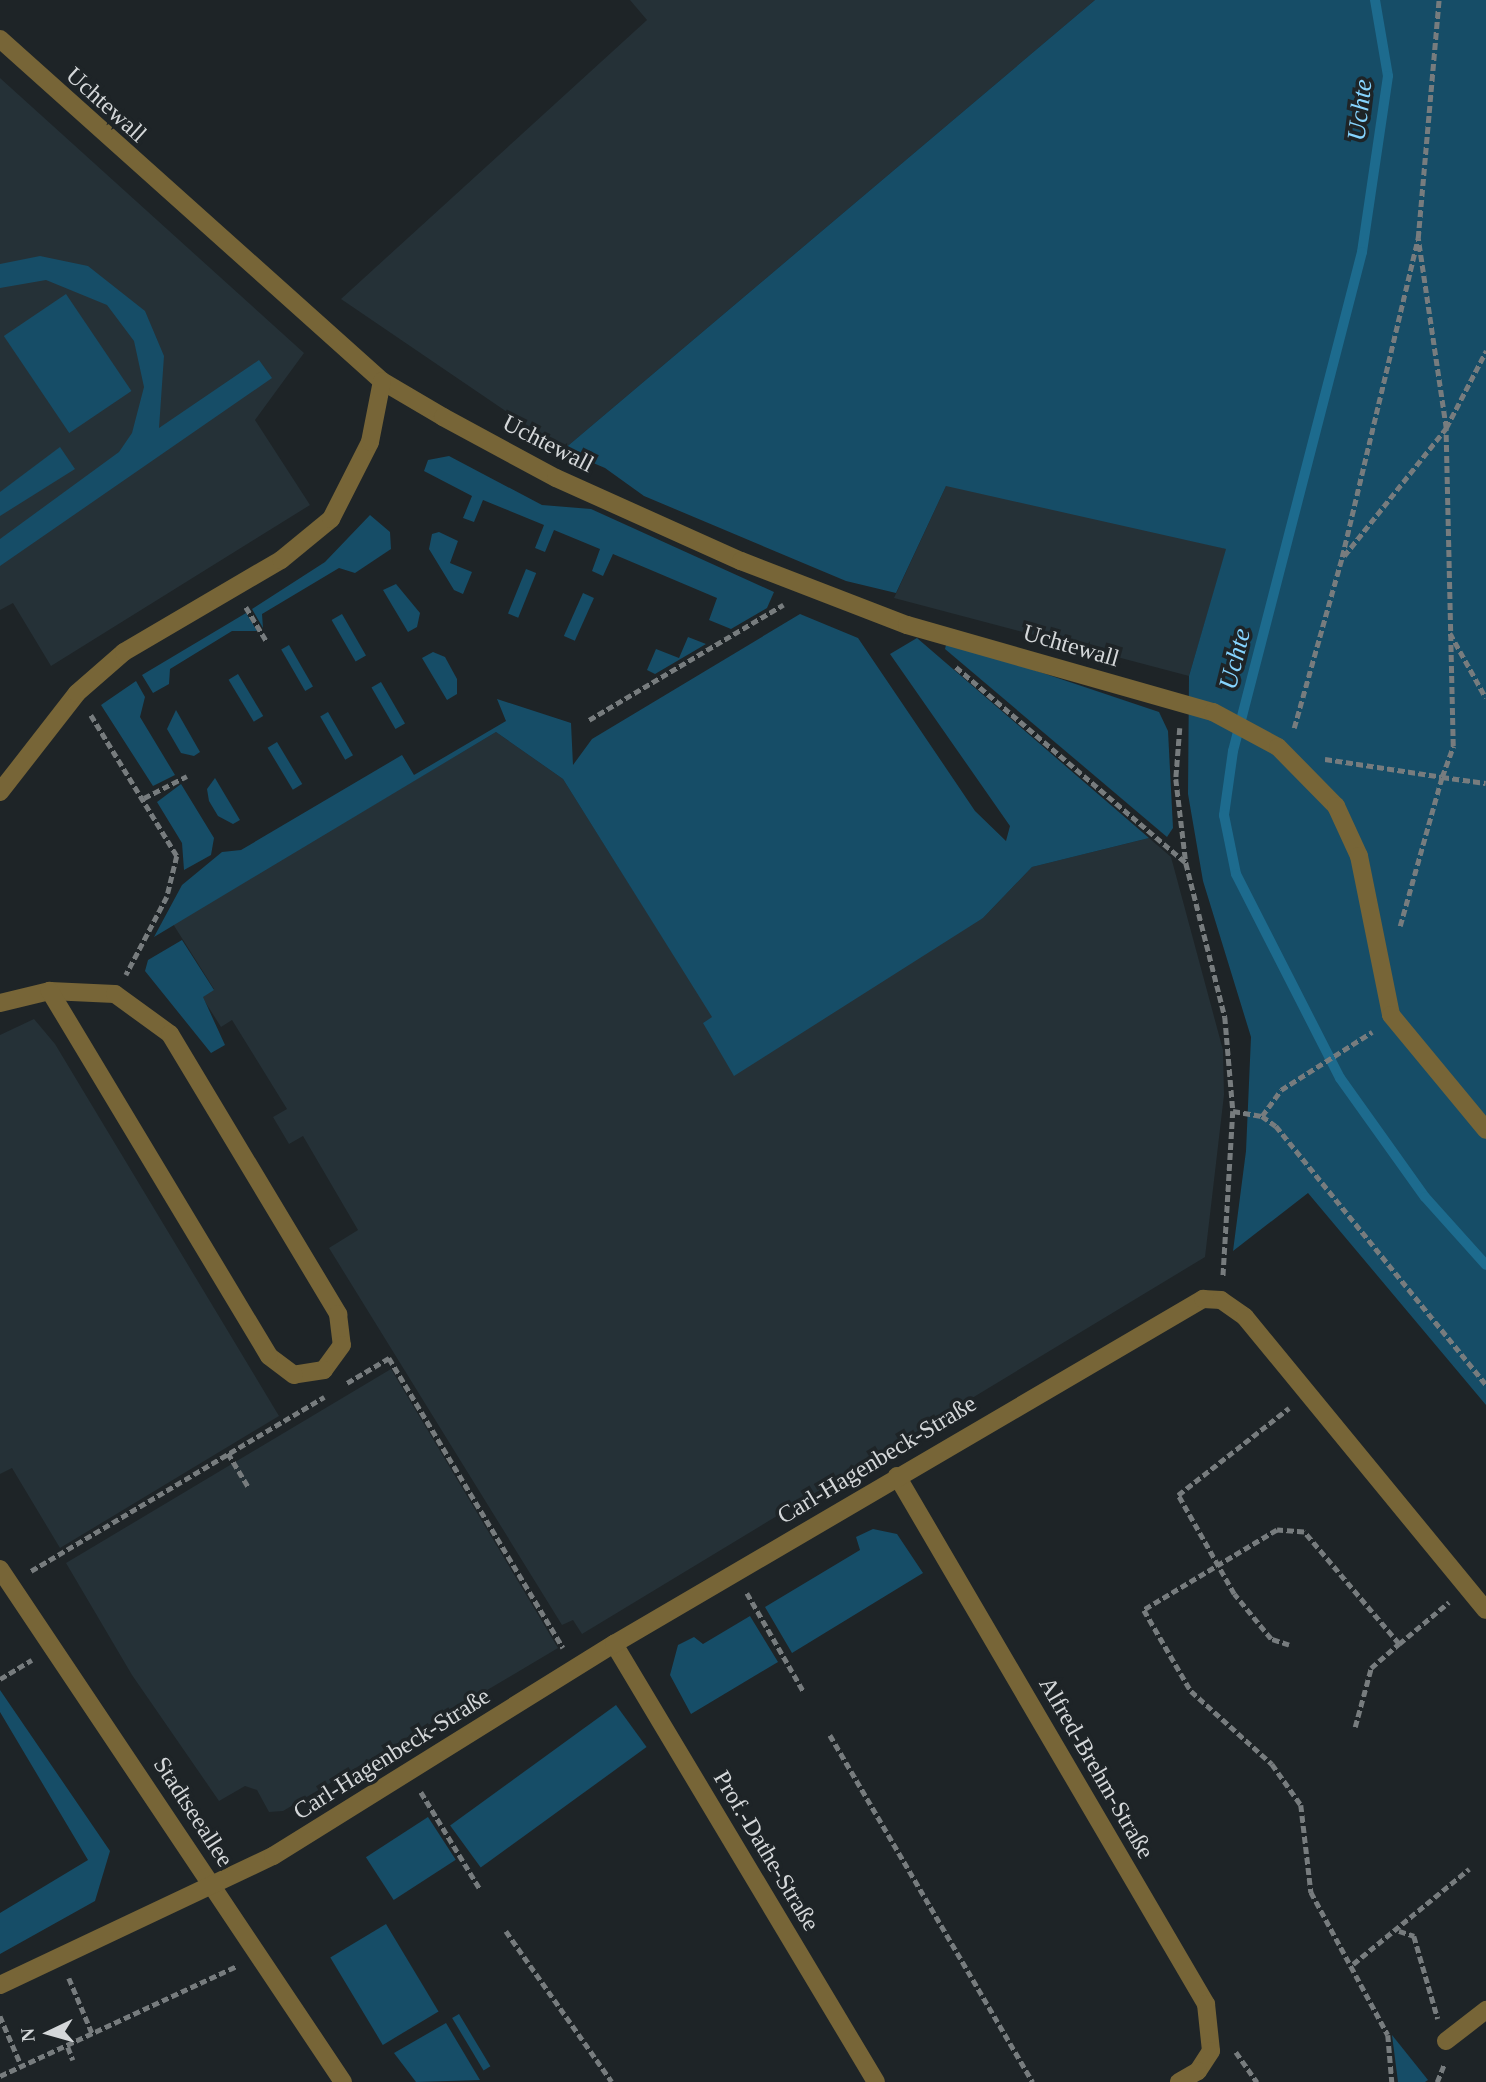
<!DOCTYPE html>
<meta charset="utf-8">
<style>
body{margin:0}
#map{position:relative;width:1486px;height:2082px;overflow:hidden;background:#1e2427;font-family:"Times New Roman",serif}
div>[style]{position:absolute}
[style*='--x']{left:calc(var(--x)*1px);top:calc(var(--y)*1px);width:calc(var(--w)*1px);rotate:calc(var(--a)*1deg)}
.built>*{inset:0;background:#253137}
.green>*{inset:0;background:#164d67;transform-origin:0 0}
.stream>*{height:10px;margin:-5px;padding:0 5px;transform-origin:5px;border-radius:5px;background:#1d6b8e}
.path>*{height:4.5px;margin-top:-2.25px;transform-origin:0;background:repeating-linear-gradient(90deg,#777c7e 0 7px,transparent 0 10.5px)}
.minor>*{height:18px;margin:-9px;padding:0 9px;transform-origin:9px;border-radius:9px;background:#776537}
span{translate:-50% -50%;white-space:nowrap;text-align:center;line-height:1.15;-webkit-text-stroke:7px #1e2427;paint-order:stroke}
.street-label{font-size:24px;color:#d4d7d9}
.water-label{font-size:26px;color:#86d4fe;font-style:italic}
.north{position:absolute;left:14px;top:1998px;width:70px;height:70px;-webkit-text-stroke:5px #1e2427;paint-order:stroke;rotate:265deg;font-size:19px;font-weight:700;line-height:28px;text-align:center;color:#d4d7d9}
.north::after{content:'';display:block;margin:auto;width:24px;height:32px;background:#d4d7d9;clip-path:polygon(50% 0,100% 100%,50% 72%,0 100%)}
</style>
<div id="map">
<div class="built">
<i style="clip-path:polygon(630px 0,1095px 0,563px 450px,341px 299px,647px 20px)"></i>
<i style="clip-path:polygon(0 78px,304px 353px,255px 420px,310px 505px,51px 666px,13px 603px,0 610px)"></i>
<i style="clip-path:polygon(961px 485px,1227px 549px,1189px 676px,894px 598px,946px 486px)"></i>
<i style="clip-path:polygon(496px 732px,563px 779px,713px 1017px,703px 1023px,983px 918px,1032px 867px,1149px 838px,1171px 857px,1223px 1050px,1224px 1095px,1205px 1257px,582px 1634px,573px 1620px,562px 1625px,329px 1248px,358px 1230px,303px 1136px,289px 1144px,273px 1117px,287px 1109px,232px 1020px,221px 1027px,202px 997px,214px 989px,173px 924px)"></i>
<i style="clip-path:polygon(34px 1019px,55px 1044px,279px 1416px,60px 1548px,12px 1468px,0 1474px,0 1035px)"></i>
<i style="clip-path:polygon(391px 1369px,558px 1648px,283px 1811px,269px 1812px,257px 1790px,245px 1786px,219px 1801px,132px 1675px,66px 1563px)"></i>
</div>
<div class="green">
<i style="clip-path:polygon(1095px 0,1486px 0,1486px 1405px,1308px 1193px,1233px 1251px,1246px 1151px,1251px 1037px,1203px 881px,1188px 794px,1189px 676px,1226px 549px,946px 486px,896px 593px,846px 581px,644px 496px,605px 468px,563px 450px)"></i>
<i style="clip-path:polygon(40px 256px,88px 266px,145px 311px,164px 356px,159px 428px,259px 360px,272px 378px,0 566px,0 539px,119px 452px,132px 433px,144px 387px,134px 341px,107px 305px,46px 280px,0 288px,0 264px)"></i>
<i style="left:66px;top:294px;width:117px;height:75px;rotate:56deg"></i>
<i style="clip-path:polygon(60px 447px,75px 469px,0 516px,0 492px)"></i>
<i style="clip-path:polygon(449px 456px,542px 505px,591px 509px,774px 592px,767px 608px,731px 629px,709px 620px,717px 598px,613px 554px,603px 576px,592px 571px,600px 549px,554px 530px,545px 552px,535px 548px,544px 525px,483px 500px,474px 522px,463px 518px,472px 496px,424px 471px,428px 460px)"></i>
<i style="clip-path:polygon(370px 515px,390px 532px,391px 549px,355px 573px,339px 568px,262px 614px,263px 628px,252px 609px,325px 562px)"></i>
<i style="clip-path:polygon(439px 532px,458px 541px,450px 563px,472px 572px,463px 594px,454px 590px,429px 549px,432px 534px)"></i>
<i style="left:526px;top:569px;width:11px;height:48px;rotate:22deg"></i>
<i style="clip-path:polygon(396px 584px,420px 613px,417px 627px,408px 632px,383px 590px)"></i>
<i style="left:583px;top:593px;width:12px;height:47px;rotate:24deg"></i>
<i style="clip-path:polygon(246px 613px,257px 631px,232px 631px,170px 669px,169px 684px,153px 693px,142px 675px)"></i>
<i style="left:342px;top:614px;width:48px;height:12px;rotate:60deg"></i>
<i style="clip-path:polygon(800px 614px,858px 638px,975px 811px,1006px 841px,1010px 826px,890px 654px,917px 638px,1149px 838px,1032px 867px,983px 918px,734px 1076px,703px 1023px,712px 1017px,563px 779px,496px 732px,154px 937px,182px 885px,222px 852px,241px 850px,402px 755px,414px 775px,506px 721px,497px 699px,571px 723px,573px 765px,592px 739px)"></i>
<i style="clip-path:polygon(688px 637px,706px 644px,655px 674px,647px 670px,656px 649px,679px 658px)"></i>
<i style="clip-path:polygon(947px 641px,1159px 712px,1168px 731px,1173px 828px,1167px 837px,945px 649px)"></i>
<i style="left:289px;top:645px;width:48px;height:9px;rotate:60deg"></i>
<i style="clip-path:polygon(433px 652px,445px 657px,457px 679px,457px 694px,447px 700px,422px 658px)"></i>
<i style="left:238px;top:674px;width:49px;height:11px;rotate:59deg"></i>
<i style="clip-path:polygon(136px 681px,145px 697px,140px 717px,175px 775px,153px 786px,101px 705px)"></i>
<i style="left:381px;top:682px;width:48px;height:11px;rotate:60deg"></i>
<i style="clip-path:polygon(176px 710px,200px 752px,194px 756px,181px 753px,167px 729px)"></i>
<i style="left:328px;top:712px;width:50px;height:9px;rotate:60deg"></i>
<i style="left:277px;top:742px;width:49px;height:11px;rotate:59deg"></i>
<i style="clip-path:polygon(215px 778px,240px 820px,233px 824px,218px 816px,209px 801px,207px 789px)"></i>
<i style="clip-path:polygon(181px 784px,214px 838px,211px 855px,184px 870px,182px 843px,157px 802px)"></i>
<i style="clip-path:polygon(182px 940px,214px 990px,203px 997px,225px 1045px,211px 1053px,145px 971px,148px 960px)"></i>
<i style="clip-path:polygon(873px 1529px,897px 1534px,923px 1573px,792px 1653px,765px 1607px,860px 1550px,856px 1537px)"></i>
<i style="clip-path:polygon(750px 1616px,778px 1662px,691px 1714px,670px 1675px,678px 1645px,694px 1637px,703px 1644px)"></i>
<i style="clip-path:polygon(0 1690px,110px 1851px,95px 1901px,0 1954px,0 1913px,88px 1860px,0 1712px)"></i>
<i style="left:616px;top:1705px;width:52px;height:205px;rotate:54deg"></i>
<i style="left:428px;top:1817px;width:51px;height:74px;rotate:57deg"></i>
<i style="left:386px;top:1924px;width:102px;height:65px;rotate:59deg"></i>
<i style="left:459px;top:2014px;width:61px;height:8px;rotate:59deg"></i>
<i style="clip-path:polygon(446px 2023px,480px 2080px,416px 2082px,394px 2053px)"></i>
<i style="clip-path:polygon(1392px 2035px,1428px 2080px,1425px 2082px,1398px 2082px)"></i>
</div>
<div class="stream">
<i style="--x:1375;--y:0;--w:77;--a:80.3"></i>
<i style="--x:1388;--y:76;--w:178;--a:98.4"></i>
<i style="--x:1362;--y:252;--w:515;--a:104.49"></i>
<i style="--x:1233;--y:751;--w:65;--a:98"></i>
<i style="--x:1224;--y:815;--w:60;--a:78.5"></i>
<i style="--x:1236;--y:874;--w:229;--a:63"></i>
<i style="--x:1340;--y:1078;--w:146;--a:54.5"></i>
<i style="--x:1425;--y:1197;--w:91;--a:48.1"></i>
</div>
<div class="path">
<i style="--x:1344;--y:556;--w:164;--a:-51.4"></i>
<i style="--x:1446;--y:428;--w:87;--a:-62.5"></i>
<i style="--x:246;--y:607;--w:39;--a:59"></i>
<i style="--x:1450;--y:633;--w:74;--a:61"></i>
<i style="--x:956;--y:667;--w:302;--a:40.4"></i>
<i style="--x:91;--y:715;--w:165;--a:58.6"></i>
<i style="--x:177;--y:856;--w:42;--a:103.7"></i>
<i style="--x:167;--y:897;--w:88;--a:117.7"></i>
<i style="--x:589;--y:720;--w:226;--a:-30.7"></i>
<i style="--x:1180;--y:728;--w:51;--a:94.5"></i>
<i style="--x:1176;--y:779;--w:85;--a:83.2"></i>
<i style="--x:1186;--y:863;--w:159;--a:75.8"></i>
<i style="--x:1225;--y:1017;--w:94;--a:85.1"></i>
<i style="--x:1233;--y:1111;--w:166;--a:93.4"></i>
<i style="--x:1294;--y:728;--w:178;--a:-74.3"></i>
<i style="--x:1342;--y:557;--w:328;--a:-76.6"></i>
<i style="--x:1418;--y:238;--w:239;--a:-85"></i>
<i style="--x:1325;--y:759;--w:118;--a:8.7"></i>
<i style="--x:1442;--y:777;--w:33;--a:-70"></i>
<i style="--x:1453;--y:746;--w:318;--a:-91.3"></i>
<i style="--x:1446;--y:428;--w:192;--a:-98.4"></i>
<i style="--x:144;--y:798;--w:48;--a:-27.1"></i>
<i style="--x:1400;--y:926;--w:155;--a:-74.3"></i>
<i style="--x:1442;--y:777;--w:44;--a:7.8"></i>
<i style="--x:1233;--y:1111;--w:29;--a:10"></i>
<i style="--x:1262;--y:1116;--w:17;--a:36"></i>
<i style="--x:1276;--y:1126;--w:333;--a:50.9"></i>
<i style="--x:1262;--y:1116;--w:32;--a:-54"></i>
<i style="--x:1281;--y:1090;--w:108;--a:-32.5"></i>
<i style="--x:347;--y:1383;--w:49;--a:-30.8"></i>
<i style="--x:389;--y:1358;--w:338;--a:59"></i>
<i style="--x:228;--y:1453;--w:41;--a:59"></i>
<i style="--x:31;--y:1571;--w:341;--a:-30.7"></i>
<i style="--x:747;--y:1593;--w:114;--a:60.1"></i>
<i style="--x:1399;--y:1644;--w:65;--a:-40"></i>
<i style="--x:1289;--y:1645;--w:19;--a:-162"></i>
<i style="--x:1271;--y:1639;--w:58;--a:-129.4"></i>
<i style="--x:1234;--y:1594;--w:114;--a:-119.5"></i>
<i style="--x:1178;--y:1495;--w:141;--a:-38.1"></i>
<i style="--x:0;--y:1679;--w:37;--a:-31"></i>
<i style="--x:1355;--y:1727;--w:61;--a:-74.8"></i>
<i style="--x:1371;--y:1668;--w:37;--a:-41"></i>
<i style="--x:1399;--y:1644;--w:147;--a:-130.3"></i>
<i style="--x:1304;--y:1532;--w:27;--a:-176"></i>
<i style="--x:1277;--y:1530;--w:155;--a:149"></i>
<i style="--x:1144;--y:1610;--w:94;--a:59.9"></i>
<i style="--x:1191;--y:1691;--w:109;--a:42"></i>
<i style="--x:1272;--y:1764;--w:50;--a:54.7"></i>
<i style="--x:1301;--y:1805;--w:88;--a:83.4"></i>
<i style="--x:1311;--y:1892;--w:162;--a:61.7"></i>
<i style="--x:1388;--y:2035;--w:47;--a:85.1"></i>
<i style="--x:830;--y:1735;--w:402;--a:59.7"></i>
<i style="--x:421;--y:1792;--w:114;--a:58.7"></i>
<i style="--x:506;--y:1931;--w:184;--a:54.9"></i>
<i style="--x:1399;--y:1931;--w:16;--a:18"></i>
<i style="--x:1414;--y:1936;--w:86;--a:73.9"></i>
<i style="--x:1353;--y:1964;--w:150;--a:-39.3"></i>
<i style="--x:69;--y:1978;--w:62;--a:67.2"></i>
<i style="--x:0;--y:2016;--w:56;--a:66.7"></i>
<i style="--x:68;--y:2047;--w:14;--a:69"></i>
<i style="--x:1236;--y:2052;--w:37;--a:55"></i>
<i style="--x:0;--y:2076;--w:261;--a:-24.9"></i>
<i style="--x:1437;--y:2082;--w:18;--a:-68"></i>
</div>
<div class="minor">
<i style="--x:0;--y:39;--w:513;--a:41.84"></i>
<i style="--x:382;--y:381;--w:71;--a:30.5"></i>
<i style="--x:443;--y:417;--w:128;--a:28.4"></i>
<i style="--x:556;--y:478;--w:203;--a:24.2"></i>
<i style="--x:741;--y:561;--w:178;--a:21.1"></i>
<i style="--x:907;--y:625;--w:318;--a:15.9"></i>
<i style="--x:1213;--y:712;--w:74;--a:28.3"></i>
<i style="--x:1278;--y:747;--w:83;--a:45.5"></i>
<i style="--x:1336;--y:806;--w:55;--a:65.3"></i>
<i style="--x:1359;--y:856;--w:162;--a:78.6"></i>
<i style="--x:1391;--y:1015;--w:149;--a:50.4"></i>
<i style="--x:0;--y:792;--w:125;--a:-52.1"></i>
<i style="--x:77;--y:693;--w:62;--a:-41.1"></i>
<i style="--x:124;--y:652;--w:182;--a:-30.4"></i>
<i style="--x:281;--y:560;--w:65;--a:-39.4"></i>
<i style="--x:331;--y:519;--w:86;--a:-63.1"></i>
<i style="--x:370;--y:442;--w:62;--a:-78.9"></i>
<i style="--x:0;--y:1003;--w:51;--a:-13.5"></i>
<i style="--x:50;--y:991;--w:65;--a:2.6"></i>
<i style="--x:115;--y:994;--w:68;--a:36"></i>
<i style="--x:170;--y:1034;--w:327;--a:59"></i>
<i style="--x:338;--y:1314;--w:31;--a:83"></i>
<i style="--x:342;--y:1345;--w:31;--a:126"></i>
<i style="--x:324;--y:1370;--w:30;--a:171"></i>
<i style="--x:294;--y:1375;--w:31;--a:-143"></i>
<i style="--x:269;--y:1356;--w:426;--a:-121"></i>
<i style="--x:897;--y:1476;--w:612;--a:59.66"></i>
<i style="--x:1206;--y:2004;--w:47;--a:83.9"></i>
<i style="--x:1211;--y:2051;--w:24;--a:123"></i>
<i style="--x:1198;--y:2071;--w:22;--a:150"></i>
<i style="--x:0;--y:1569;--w:617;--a:56.23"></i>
<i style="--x:614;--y:1644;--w:510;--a:59.11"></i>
<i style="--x:0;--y:1985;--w:302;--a:-25.3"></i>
<i style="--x:273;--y:1856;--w:402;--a:-31.9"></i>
<i style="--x:614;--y:1644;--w:683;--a:-30.36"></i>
<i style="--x:1203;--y:1299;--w:18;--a:3"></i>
<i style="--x:1221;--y:1300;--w:29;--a:35"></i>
<i style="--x:1245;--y:1317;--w:379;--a:50.6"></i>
<i style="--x:1446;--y:2041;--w:51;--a:-37.8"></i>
</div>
<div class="street-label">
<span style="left:106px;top:105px;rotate:42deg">Uchtewall</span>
<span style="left:548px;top:444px;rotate:27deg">Uchtewall</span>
<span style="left:1071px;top:646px;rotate:16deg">Uchtewall</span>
<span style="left:877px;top:1460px;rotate:-31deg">Carl-Hagenbeck-Straße</span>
<span style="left:392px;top:1754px;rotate:-32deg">Carl-Hagenbeck-Straße</span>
<span style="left:1096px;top:1768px;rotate:60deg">Alfred-Brehm-Straße</span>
<span style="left:193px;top:1812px;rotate:57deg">Stadtseeallee</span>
<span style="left:766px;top:1851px;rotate:59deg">Prof.-Dathe-Straße</span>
</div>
<div class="water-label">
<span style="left:1360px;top:110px;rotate:-83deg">Uchte</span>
<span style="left:1235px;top:659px;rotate:-76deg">Uchte</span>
</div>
<div class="north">N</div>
</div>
